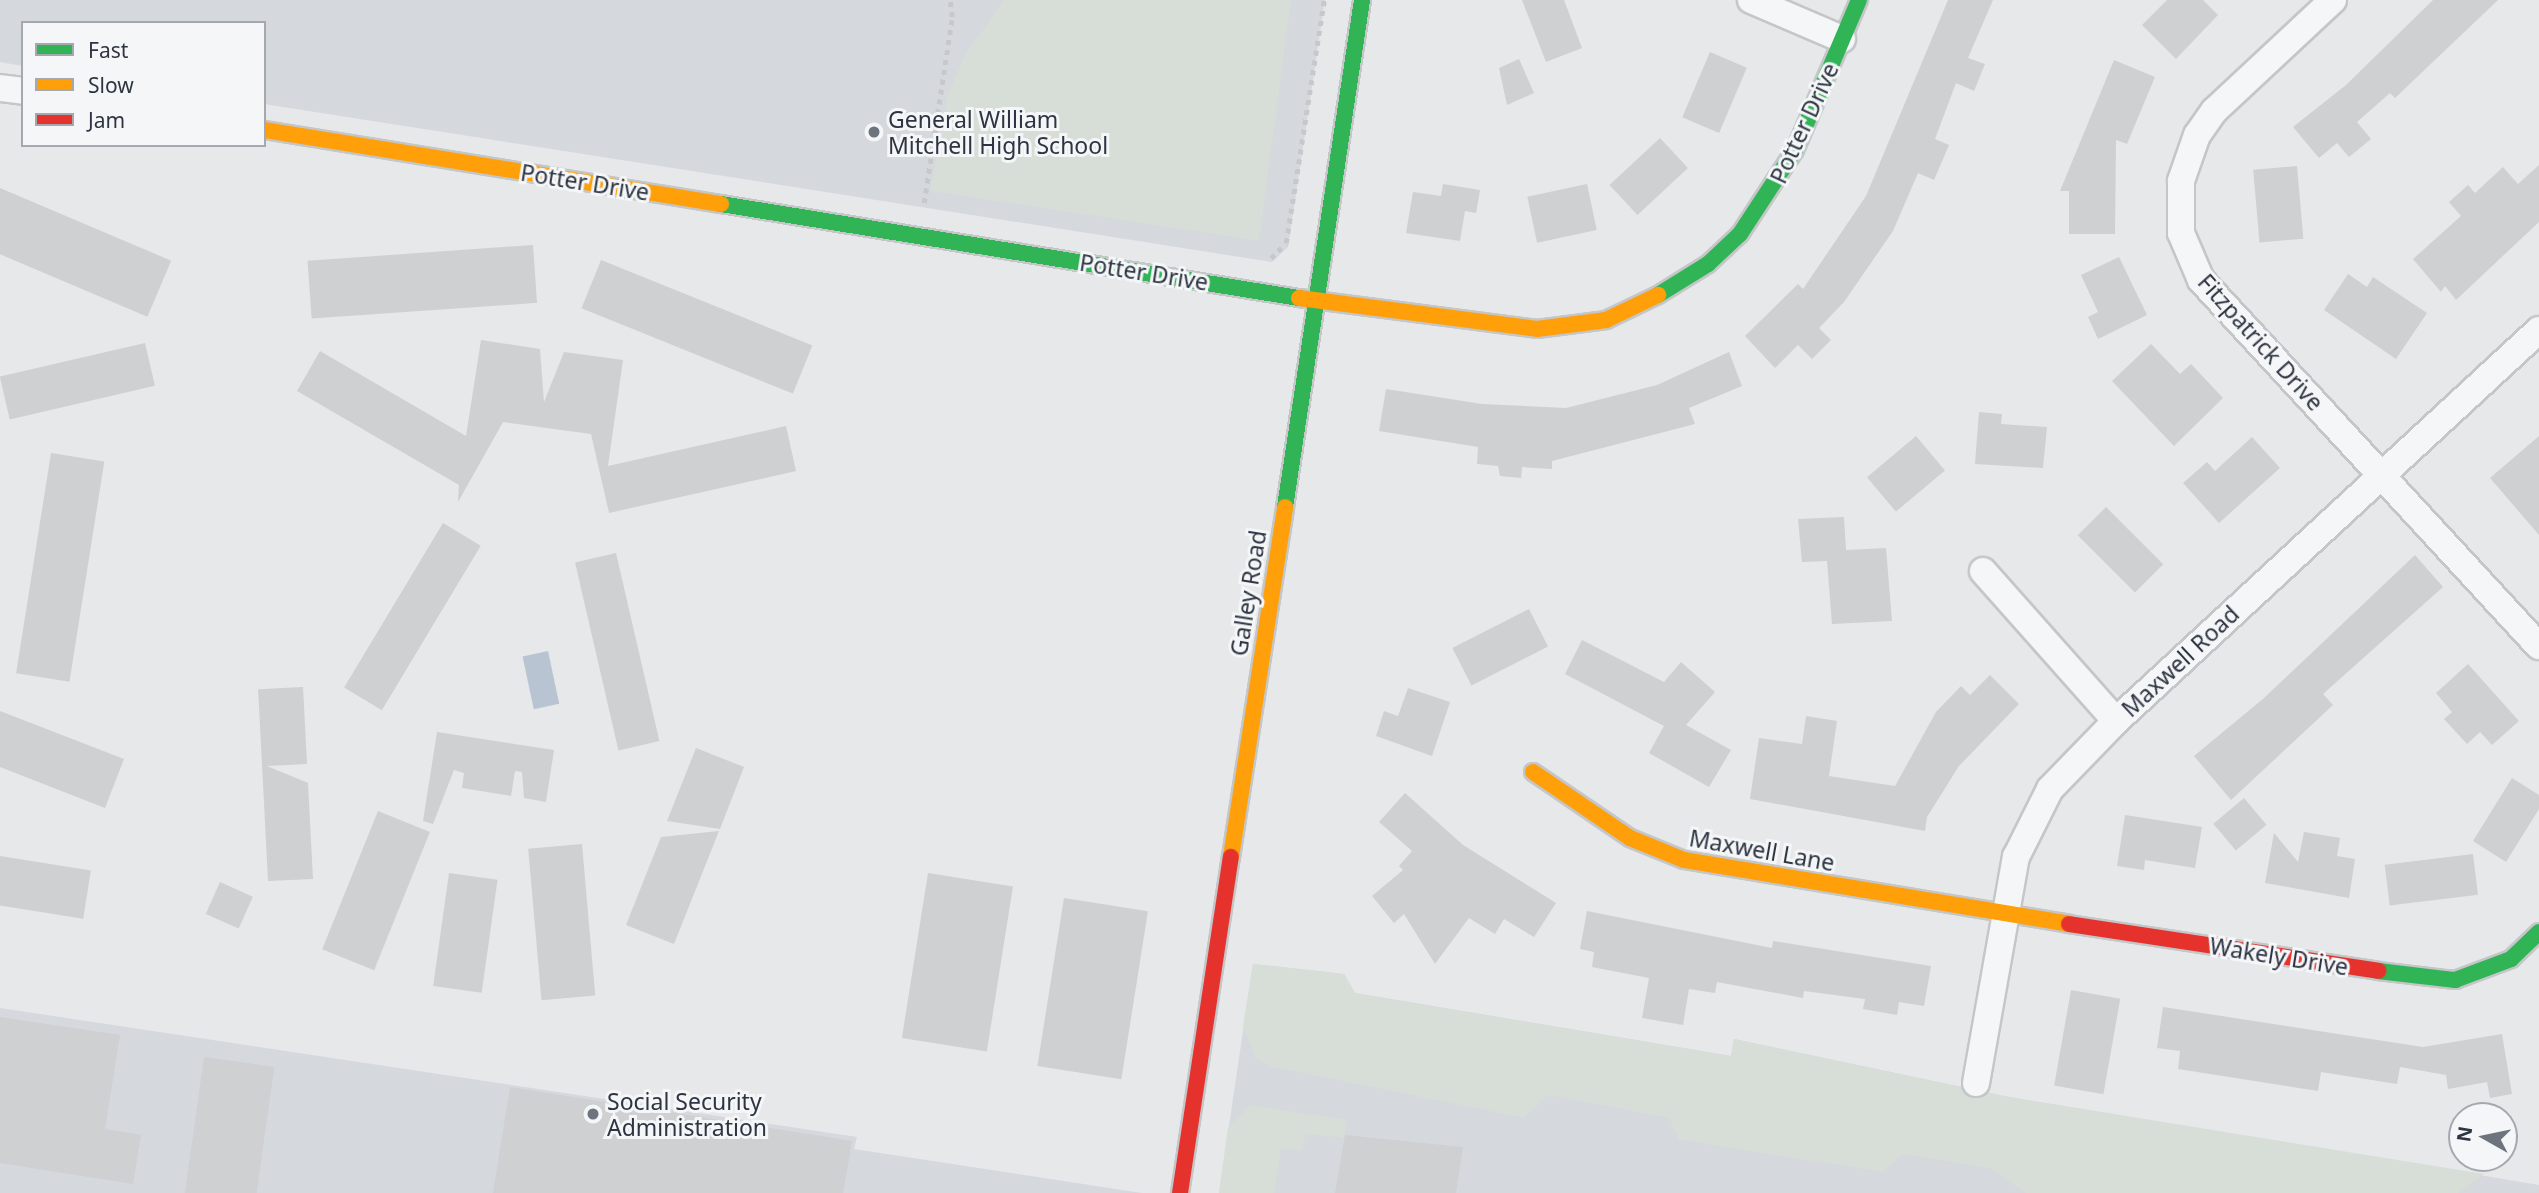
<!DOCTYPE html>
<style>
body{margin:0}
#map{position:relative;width:2539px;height:1193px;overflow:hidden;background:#e6e8ea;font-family:"Noto Sans",sans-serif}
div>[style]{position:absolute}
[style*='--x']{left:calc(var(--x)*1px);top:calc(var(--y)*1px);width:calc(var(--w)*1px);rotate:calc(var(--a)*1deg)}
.built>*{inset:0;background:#d5d8dd}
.green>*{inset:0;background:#d7ddd7}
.water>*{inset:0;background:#b8c4d2;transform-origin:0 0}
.building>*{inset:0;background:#ced0d2;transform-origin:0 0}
.path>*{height:4.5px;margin-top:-2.25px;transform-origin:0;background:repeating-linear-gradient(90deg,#c6c8ca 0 5px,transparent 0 10px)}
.roads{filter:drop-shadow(2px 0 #c4c6c8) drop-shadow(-2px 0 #c4c6c8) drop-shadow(0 2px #c4c6c8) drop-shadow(0 -2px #c4c6c8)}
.street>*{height:26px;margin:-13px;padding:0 13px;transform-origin:13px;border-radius:13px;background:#f5f6f7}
.fast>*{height:16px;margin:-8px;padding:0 8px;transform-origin:8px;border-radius:8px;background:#30b455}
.slow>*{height:16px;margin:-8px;padding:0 8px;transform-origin:8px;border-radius:8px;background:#ff9f0a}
.jam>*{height:16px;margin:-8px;padding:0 8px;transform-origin:8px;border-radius:8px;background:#e5322d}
.dots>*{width:19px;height:19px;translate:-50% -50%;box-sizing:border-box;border:4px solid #f4f6f8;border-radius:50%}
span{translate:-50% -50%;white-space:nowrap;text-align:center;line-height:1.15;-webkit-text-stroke:6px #f4f6f8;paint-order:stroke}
.poi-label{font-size:23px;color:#2e3542}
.left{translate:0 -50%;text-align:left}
.street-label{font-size:23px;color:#2e3542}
.legend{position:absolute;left:21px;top:21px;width:245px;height:126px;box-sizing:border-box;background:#f4f6f8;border:2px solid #a5a9af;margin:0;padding:9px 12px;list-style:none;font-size:21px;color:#2e3542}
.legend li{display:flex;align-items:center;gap:14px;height:35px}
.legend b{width:35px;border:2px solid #a5a9af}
.north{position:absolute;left:2448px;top:1102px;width:70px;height:70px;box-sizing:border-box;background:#f4f6f8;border:2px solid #a5a9af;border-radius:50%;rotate:279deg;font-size:19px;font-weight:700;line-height:28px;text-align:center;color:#2e3542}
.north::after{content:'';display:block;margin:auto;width:24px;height:32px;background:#6e747d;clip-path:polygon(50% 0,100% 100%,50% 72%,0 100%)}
</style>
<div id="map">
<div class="built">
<i style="clip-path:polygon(0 0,1325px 0,1288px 247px,1272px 262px,264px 104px,264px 23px,23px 23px,23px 66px,0 62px)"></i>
<i style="clip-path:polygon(1253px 964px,1344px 974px,1355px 993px,1731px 1056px,1734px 1039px,2009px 1097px,2539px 1185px,2539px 1193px,1219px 1193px)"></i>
<i style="clip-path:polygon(0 1008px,857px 1137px,854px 1149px,1142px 1193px,0 1193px)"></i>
</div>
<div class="green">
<i style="clip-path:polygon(1004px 0,1291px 0,1259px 241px,930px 191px,948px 95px,965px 55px)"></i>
<i style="clip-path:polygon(1253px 964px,1344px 974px,1355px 993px,1731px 1056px,1734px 1039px,2009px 1097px,2484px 1174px,2459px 1193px,2025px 1193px,1993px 1169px,1903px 1154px,1883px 1172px,1679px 1140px,1669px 1118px,1548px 1095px,1524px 1118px,1273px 1067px,1255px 1058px,1243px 1026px)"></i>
<i style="clip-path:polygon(1251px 1105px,1347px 1120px,1344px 1138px,1306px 1134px,1302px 1151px,1281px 1149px,1274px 1193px,1219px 1193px,1228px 1128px)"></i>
</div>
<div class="water">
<i style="left:548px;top:651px;width:54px;height:26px;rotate:78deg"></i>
</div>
<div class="building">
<i style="clip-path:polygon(1522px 0,1564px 0,1582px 48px,1546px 62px)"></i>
<i style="clip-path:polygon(1948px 0,1993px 0,1968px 58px,1985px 64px,1974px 91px,1956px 83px,1935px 139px,1949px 145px,1934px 180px,1918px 173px,1893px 231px,1844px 302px,1819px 328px,1831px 340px,1812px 359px,1798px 345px,1775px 368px,1745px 336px,1798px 284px,1803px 289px,1866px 196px)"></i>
<i style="clip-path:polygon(2167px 0,2203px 0,2218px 15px,2176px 59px,2142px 25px)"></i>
<i style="clip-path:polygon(2433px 0,2498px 0,2395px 98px,2390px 93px,2357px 122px,2371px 139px,2349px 157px,2337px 143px,2319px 158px,2293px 127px,2346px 85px)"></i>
<i style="left:1710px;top:52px;width:40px;height:71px;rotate:23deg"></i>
<i style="clip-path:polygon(1519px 59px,1534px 93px,1507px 105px,1499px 68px)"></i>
<i style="clip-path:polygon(2114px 60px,2155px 77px,2127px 144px,2116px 140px,2115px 234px,2069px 234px,2069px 191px,2060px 191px)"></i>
<i style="left:1660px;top:138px;width:41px;height:69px;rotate:47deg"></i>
<i style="clip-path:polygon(2539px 165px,2539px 222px,2456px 300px,2445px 286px,2441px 292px,2413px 259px,2461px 216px,2449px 202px,2468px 185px,2475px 193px,2503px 167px,2518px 184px)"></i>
<i style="left:2297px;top:166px;width:73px;height:44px;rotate:85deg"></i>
<i style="clip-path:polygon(1443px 184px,1480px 190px,1476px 213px,1465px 211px,1460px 241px,1406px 233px,1413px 192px,1441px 196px)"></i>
<i style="left:1587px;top:184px;width:47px;height:61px;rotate:78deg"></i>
<i style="left:0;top:188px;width:186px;height:61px;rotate:23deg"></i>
<i style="left:533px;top:245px;width:58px;height:226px;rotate:86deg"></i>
<i style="clip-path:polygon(2119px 257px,2147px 315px,2098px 339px,2088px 317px,2098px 312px,2081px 275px)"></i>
<i style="left:601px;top:260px;width:228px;height:52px;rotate:22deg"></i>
<i style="clip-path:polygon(2348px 274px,2367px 287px,2373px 277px,2427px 313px,2396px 359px,2324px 310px)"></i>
<i style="clip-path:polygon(481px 340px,540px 349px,544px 402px,564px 352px,623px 360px,608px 466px,786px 426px,796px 471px,609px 513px,591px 434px,503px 422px,458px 502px,459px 485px,297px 391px,320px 351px,466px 436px)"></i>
<i style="left:145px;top:343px;width:44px;height:149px;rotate:77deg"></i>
<i style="clip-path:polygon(2151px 344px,2180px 374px,2191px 364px,2223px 398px,2174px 446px,2112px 381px)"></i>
<i style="clip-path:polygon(1729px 352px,1742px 386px,1689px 408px,1695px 424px,1552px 461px,1552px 469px,1522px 467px,1521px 478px,1500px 476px,1498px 466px,1477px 464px,1478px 447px,1379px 431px,1386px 389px,1482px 404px,1566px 408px,1657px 385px)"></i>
<i style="clip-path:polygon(1979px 412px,2002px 414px,2001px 424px,2047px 427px,2043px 468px,1975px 464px)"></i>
<i style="left:1916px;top:436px;width:45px;height:64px;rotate:50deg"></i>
<i style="clip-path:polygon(2539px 436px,2539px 535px,2490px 478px)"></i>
<i style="clip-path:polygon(2252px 437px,2280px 468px,2219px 523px,2183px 483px,2207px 462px,2215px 471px)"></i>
<i style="left:51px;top:453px;width:54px;height:223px;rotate:9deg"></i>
<i style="left:2106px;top:507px;width:81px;height:40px;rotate:45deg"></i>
<i style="clip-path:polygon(1844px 517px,1846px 550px,1886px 548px,1892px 621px,1832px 624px,1827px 561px,1802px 562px,1798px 519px)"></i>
<i style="left:443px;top:523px;width:44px;height:192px;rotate:31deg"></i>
<i style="left:616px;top:553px;width:193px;height:42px;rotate:77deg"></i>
<i style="clip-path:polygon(2415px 555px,2443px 587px,2323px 694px,2333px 705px,2231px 800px,2194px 756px,2264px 698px)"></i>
<i style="left:1529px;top:609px;width:42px;height:86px;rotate:63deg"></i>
<i style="clip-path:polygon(1582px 640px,1664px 682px,1681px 662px,1715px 692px,1686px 725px,1731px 750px,1709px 787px,1649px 753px,1664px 726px,1565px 674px)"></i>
<i style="clip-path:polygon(2468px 664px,2519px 721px,2492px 745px,2480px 732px,2467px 744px,2444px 719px,2452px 712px,2436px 693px)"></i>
<i style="clip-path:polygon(1990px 675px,2019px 704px,1959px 766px,1927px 817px,1925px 831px,1750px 799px,1759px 738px,1802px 744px,1806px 716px,1837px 721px,1829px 776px,1895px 786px,1936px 712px,1961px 686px,1970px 695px)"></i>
<i style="left:303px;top:687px;width:77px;height:45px;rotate:87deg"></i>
<i style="clip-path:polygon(1408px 688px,1450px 702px,1432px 756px,1376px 736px,1384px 711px,1398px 716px)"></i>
<i style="clip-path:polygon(0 711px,124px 759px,105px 808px,0 767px)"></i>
<i style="clip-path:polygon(437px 732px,554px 750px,546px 802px,524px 798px,522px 772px,515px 771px,511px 796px,462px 788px,464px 773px,454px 770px,433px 824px,423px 821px)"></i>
<i style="clip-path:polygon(696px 748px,744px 767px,720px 829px,667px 821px)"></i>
<i style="clip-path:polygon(262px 764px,308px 783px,313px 879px,268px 881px)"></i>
<i style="clip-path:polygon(2512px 778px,2539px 795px,2539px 809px,2506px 862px,2473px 841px)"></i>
<i style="clip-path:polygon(1405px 793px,1463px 845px,1556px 903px,1534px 937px,1504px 919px,1495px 934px,1469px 918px,1435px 964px,1404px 914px,1394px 923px,1372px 896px,1403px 870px,1399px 866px,1412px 851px,1379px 822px)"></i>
<i style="left:2244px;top:798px;width:35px;height:40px;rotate:50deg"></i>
<i style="left:378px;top:811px;width:56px;height:149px;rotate:22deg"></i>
<i style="clip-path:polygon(2125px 815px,2202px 827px,2195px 868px,2145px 860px,2144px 870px,2117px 866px)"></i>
<i style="clip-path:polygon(719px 831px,674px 944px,626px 925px,661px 837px)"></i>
<i style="clip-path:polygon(2304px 832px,2340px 838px,2337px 856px,2355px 859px,2349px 898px,2265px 883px,2274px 833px,2298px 862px)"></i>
<i style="left:582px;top:844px;width:152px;height:54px;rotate:85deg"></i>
<i style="left:2473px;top:854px;width:41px;height:89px;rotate:83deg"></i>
<i style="left:0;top:856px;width:92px;height:49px;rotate:9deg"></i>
<i style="left:449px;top:873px;width:49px;height:114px;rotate:8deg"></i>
<i style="left:928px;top:873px;width:86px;height:167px;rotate:9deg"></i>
<i style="left:220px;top:882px;width:36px;height:35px;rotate:24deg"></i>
<i style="left:1064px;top:898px;width:85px;height:170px;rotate:9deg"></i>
<i style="clip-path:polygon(1587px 911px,1772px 948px,1773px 941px,1931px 966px,1924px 1006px,1899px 1002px,1897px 1015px,1863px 1009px,1865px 999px,1804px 991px,1803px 998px,1717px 982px,1715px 993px,1689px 989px,1683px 1025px,1642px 1018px,1649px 978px,1592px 967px,1594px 952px,1580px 949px)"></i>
<i style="left:2071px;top:990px;width:50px;height:97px;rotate:10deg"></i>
<i style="clip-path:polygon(2163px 1007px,2423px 1047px,2502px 1034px,2512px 1094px,2490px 1098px,2487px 1082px,2448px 1089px,2446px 1075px,2400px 1067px,2397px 1084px,2321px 1072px,2318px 1091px,2178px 1069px,2180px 1051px,2157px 1048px)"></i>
<i style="clip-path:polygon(0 1017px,120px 1035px,105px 1129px,141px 1135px,133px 1184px,0 1163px)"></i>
<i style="left:204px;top:1057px;width:71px;height:138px;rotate:8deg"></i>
<i style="clip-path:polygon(510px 1087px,852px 1141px,843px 1193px,493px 1193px)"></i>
<i style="clip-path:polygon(1345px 1135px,1463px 1147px,1456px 1193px,1335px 1193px)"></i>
</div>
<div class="path">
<i style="--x:924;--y:203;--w:188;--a:-81.4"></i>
<i style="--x:952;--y:17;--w:17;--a:-97"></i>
<i style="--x:1271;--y:258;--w:21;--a:-45"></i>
<i style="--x:1286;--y:243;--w:246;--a:-81.1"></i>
</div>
<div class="roads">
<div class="street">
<i style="--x:1751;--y:0;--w:99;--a:23.2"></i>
<i style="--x:2333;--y:0;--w:163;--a:137"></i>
<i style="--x:2214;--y:111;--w:29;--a:125"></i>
<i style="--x:2197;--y:135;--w:49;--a:109.2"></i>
<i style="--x:2181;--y:181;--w:52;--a:90"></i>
<i style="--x:2181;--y:233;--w:51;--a:66.9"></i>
<i style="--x:2201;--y:280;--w:498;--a:47.3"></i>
<i style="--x:0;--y:88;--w:23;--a:7"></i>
<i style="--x:1983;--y:571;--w:200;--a:48.4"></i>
<i style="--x:1976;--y:1083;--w:230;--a:-80"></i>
<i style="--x:2016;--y:857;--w:76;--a:-63.4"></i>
<i style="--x:2050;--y:789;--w:95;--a:-45.9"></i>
<i style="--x:2116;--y:721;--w:576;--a:-42.75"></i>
</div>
<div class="fast">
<i style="--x:721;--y:204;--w:586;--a:9.24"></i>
<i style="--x:1658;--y:295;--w:59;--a:-31.8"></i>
<i style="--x:1708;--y:264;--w:44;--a:-43.2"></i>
<i style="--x:1740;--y:234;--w:100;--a:-56.8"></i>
<i style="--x:1795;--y:150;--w:163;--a:-66.9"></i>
<i style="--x:1285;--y:507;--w:513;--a:-81.36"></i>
<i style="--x:2378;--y:971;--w:78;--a:6.7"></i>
<i style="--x:2455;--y:980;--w:60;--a:-20.6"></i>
<i style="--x:2511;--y:959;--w:39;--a:-44"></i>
</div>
<div class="slow">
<i style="--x:264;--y:130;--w:463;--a:9.2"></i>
<i style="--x:1299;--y:298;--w:240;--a:7.4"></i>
<i style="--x:1537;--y:329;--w:70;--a:-7.4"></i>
<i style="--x:1606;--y:320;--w:58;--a:-25.7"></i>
<i style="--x:1533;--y:772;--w:117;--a:34.2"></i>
<i style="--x:1630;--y:838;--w:58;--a:22.2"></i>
<i style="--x:1684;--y:860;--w:390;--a:9.4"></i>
<i style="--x:1231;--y:857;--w:354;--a:-81.2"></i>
</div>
<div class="jam">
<i style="--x:2069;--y:924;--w:313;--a:8.6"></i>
<i style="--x:1180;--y:1193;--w:340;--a:-81.4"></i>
</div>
</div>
<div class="dots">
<i style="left:874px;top:132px;background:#6e747d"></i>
<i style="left:593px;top:1114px;background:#6e747d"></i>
</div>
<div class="poi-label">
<span class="left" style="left:888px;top:132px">General William<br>Mitchell High School</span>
<span class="left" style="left:607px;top:1114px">Social Security<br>Administration</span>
</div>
<div class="street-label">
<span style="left:1804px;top:123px;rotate:-65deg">Potter Drive</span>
<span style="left:585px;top:182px;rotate:9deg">Potter Drive</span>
<span style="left:1144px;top:272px;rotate:9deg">Potter Drive</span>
<span style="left:2261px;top:342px;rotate:48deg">Fitzpatrick Drive</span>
<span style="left:1248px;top:593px;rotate:-81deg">Galley Road</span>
<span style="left:2180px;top:661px;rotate:-43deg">Maxwell Road</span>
<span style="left:1762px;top:850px;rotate:10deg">Maxwell Lane</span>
<span style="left:2279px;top:956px;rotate:9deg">Wakely Drive</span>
</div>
<ul class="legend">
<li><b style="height:9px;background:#30b455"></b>Fast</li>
<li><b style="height:9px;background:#ff9f0a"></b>Slow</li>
<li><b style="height:9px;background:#e5322d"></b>Jam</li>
</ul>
<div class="north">N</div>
</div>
